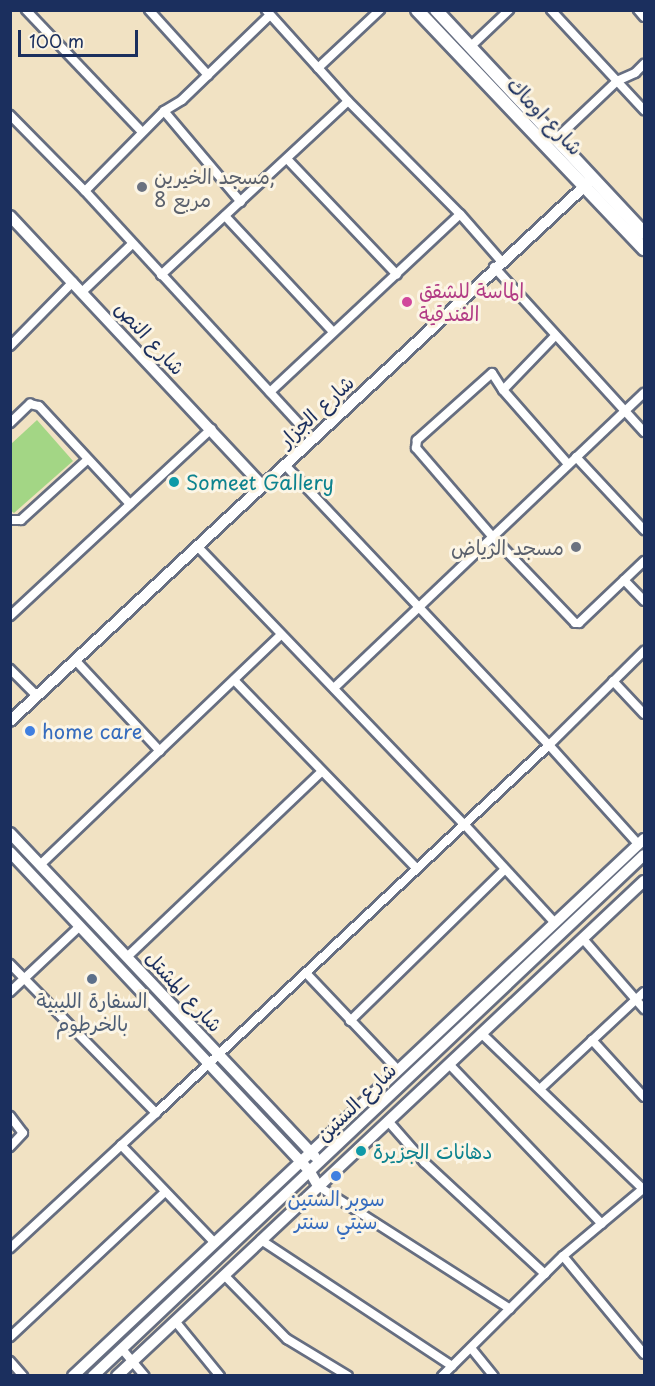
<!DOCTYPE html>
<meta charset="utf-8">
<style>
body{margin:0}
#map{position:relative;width:655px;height:1386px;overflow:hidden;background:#f1e2c3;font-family:"Playpen Sans","Playpen Sans Arabic",sans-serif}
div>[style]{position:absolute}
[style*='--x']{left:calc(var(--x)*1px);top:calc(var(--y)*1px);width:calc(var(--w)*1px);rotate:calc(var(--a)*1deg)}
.green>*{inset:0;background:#a3d685}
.roads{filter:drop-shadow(2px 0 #666e81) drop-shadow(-2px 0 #666e81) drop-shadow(0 2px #666e81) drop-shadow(0 -2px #666e81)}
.street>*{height:8px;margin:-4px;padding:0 4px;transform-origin:4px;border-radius:4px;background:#fff}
.secondary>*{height:10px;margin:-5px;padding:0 5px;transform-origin:5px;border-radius:5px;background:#fff}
.primary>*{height:12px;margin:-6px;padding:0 6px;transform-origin:6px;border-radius:6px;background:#fff}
.dots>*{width:16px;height:16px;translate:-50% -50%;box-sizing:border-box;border:3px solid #fcf5e5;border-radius:50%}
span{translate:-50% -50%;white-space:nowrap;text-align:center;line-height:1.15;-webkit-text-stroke:6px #fcf5e5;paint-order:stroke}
.street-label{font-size:20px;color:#1b2f5e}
.worship-label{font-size:20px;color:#5b616d}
.left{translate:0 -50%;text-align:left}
.right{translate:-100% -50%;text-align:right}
.hotel-label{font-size:20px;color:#b23c85}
.culture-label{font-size:20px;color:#0d838f}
.shop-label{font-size:20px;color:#366cbe}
.service-label{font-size:20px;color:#4e5e75}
.frame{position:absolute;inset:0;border:12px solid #1b2f5e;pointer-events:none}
.scale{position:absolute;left:18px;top:30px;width:120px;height:27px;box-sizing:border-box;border:3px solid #1b2f5e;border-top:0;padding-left:8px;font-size:18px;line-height:21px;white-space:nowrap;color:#1b2f5e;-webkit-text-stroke:4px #fcf5e5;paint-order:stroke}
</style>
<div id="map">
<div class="green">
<i style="clip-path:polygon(37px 420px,73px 461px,14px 513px,10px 510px,11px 444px)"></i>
</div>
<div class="roads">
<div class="street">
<i style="--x:26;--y:10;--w:168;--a:46.4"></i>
<i style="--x:149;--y:10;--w:88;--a:47.8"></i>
<i style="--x:266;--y:10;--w:122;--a:48"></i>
<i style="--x:348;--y:101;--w:159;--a:45.3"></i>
<i style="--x:460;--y:214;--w:62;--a:48.9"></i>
<i style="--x:551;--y:10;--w:137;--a:47.1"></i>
<i style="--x:638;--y:10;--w:9;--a:49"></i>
<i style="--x:470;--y:47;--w:54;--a:-43.5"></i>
<i style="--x:318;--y:68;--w:85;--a:-43.1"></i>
<i style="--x:164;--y:111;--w:119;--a:49.8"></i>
<i style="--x:10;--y:115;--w:107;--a:45.4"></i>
<i style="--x:85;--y:191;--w:337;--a:47.4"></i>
<i style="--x:557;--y:138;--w:83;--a:-43.5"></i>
<i style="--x:617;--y:81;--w:20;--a:-24"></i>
<i style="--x:635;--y:73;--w:13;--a:-45"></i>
<i style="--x:288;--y:160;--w:158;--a:46.5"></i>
<i style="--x:85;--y:191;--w:112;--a:-45.4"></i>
<i style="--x:164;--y:111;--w:21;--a:-31"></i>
<i style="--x:182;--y:100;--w:122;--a:-44"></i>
<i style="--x:225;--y:216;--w:158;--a:47"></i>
<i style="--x:494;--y:267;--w:223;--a:47.7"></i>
<i style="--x:161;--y:275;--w:255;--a:-42.9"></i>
<i style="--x:82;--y:292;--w:69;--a:-43.8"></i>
<i style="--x:555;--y:336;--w:75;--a:133.9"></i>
<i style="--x:503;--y:390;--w:20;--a:-123"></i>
<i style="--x:492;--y:373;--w:101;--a:138.2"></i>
<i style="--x:417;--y:440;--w:8;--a:97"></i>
<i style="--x:416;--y:448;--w:116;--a:49.2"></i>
<i style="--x:492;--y:536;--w:120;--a:46.3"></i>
<i style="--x:575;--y:623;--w:4;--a:0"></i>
<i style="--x:579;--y:623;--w:90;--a:-43.6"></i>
<i style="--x:10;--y:346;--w:90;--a:-45.5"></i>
<i style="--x:503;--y:390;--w:98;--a:48.7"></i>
<i style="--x:270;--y:392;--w:260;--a:-43.1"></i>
<i style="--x:10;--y:423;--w:28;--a:-44"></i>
<i style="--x:30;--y:404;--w:9;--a:13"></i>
<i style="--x:39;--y:406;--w:134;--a:47.1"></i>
<i style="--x:576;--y:457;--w:100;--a:47"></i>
<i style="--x:285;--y:465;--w:385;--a:46.7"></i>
<i style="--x:549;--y:745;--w:133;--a:48"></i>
<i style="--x:10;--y:520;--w:11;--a:0"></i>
<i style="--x:21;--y:520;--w:89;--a:-42.3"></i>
<i style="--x:198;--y:547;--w:383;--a:46.2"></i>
<i style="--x:463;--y:823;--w:136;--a:47.4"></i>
<i style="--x:624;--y:580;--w:29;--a:46"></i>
<i style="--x:10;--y:616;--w:275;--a:-42.9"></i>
<i style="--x:76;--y:661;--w:123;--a:47"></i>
<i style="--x:10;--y:669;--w:38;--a:45"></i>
<i style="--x:234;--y:680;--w:262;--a:45.9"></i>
<i style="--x:613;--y:681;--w:45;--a:46.8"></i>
<i style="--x:334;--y:688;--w:428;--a:-43.6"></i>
<i style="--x:40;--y:865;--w:333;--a:-43.7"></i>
<i style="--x:583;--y:939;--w:93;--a:48.9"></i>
<i style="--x:127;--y:957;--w:268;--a:-43.6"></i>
<i style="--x:10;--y:964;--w:209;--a:45.6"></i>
<i style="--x:156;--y:1113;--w:199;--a:137.2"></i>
<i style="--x:306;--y:973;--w:132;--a:46.5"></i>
<i style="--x:10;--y:992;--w:96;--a:-43.3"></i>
<i style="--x:350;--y:1021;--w:216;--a:-44.4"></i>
<i style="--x:481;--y:1033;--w:225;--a:43.9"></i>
<i style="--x:592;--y:1040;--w:77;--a:47.6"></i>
<i style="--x:449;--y:1064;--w:221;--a:46.3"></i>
<i style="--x:540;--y:1089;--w:142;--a:-43"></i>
<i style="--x:156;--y:1113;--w:538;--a:-43.12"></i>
<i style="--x:549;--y:745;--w:134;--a:-44.7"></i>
<i style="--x:10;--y:1116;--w:21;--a:53"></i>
<i style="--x:23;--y:1133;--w:19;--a:133"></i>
<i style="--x:388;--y:1121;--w:55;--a:48.7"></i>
<i style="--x:424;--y:1162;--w:165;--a:42.8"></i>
<i style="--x:121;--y:1145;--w:136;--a:46.2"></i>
<i style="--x:318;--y:1186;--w:228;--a:32.6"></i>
<i style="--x:261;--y:1240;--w:229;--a:33.4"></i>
<i style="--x:563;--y:1256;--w:127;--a:50.4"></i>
<i style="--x:224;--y:1275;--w:90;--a:45.5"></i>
<i style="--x:287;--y:1339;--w:71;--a:31.2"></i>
<i style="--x:175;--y:1321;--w:71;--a:50.7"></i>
<i style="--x:10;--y:1337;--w:212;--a:-43.1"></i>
<i style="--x:471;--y:1348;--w:36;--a:51"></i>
<i style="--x:122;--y:1349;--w:35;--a:50"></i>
<i style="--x:10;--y:1361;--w:20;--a:49"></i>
<i style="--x:442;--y:1376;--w:170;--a:-44.8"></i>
<i style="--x:563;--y:1256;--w:106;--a:-40"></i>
</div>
<div class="secondary">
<i style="--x:10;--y:216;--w:370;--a:46.9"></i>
<i style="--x:10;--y:721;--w:792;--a:-42.95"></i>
<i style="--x:10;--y:833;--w:444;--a:46.7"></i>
<i style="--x:10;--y:852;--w:439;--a:46.8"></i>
<i style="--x:310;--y:1172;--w:16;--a:60"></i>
<i style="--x:73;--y:1376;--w:784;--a:-43.24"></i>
<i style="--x:93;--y:1376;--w:758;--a:-43.4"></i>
<i style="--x:117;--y:1376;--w:723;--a:-43.21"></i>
</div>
<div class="primary">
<i style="--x:417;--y:10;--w:330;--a:46.5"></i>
<i style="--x:436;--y:10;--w:305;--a:47"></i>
</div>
</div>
<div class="dots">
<i style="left:142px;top:187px;background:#6b7280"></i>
<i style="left:407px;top:302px;background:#d1479c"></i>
<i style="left:174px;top:482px;background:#0f9aa8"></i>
<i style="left:576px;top:547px;background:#6b7280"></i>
<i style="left:30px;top:731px;background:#3f7fe0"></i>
<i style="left:92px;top:979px;background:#5c6f8a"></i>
<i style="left:361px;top:1151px;background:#0f9aa8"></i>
<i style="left:336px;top:1176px;background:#3f7fe0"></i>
</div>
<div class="street-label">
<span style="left:545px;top:116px;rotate:46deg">شارع اوماك</span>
<span style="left:150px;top:338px;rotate:47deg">شارع النص</span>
<span style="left:316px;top:411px;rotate:-43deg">شارع الجزار</span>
<span style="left:184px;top:991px;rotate:47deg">شارع المشتل</span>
<span style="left:356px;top:1102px;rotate:-44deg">شارع الستين</span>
</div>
<div class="worship-label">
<span class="left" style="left:154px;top:188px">مسجد الخيرين,<br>مربع 8</span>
<span class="right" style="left:564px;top:547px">مسجد الرياض</span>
</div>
<div class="hotel-label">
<span class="left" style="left:419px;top:302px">الماسة للشقق<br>الفندقية</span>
</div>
<div class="culture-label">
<span class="left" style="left:186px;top:482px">Someet Gallery</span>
<span class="left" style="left:373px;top:1151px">دهانات الجزيرة</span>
</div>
<div class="shop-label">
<span class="left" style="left:42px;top:731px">home care</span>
<span style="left:336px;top:1210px">سوبر الستين<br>سيتي سنتر</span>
</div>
<div class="service-label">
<span style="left:92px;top:1012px">السفارة الليبية<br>بالخرطوم</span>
</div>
<div class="frame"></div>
<div class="scale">100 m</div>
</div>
